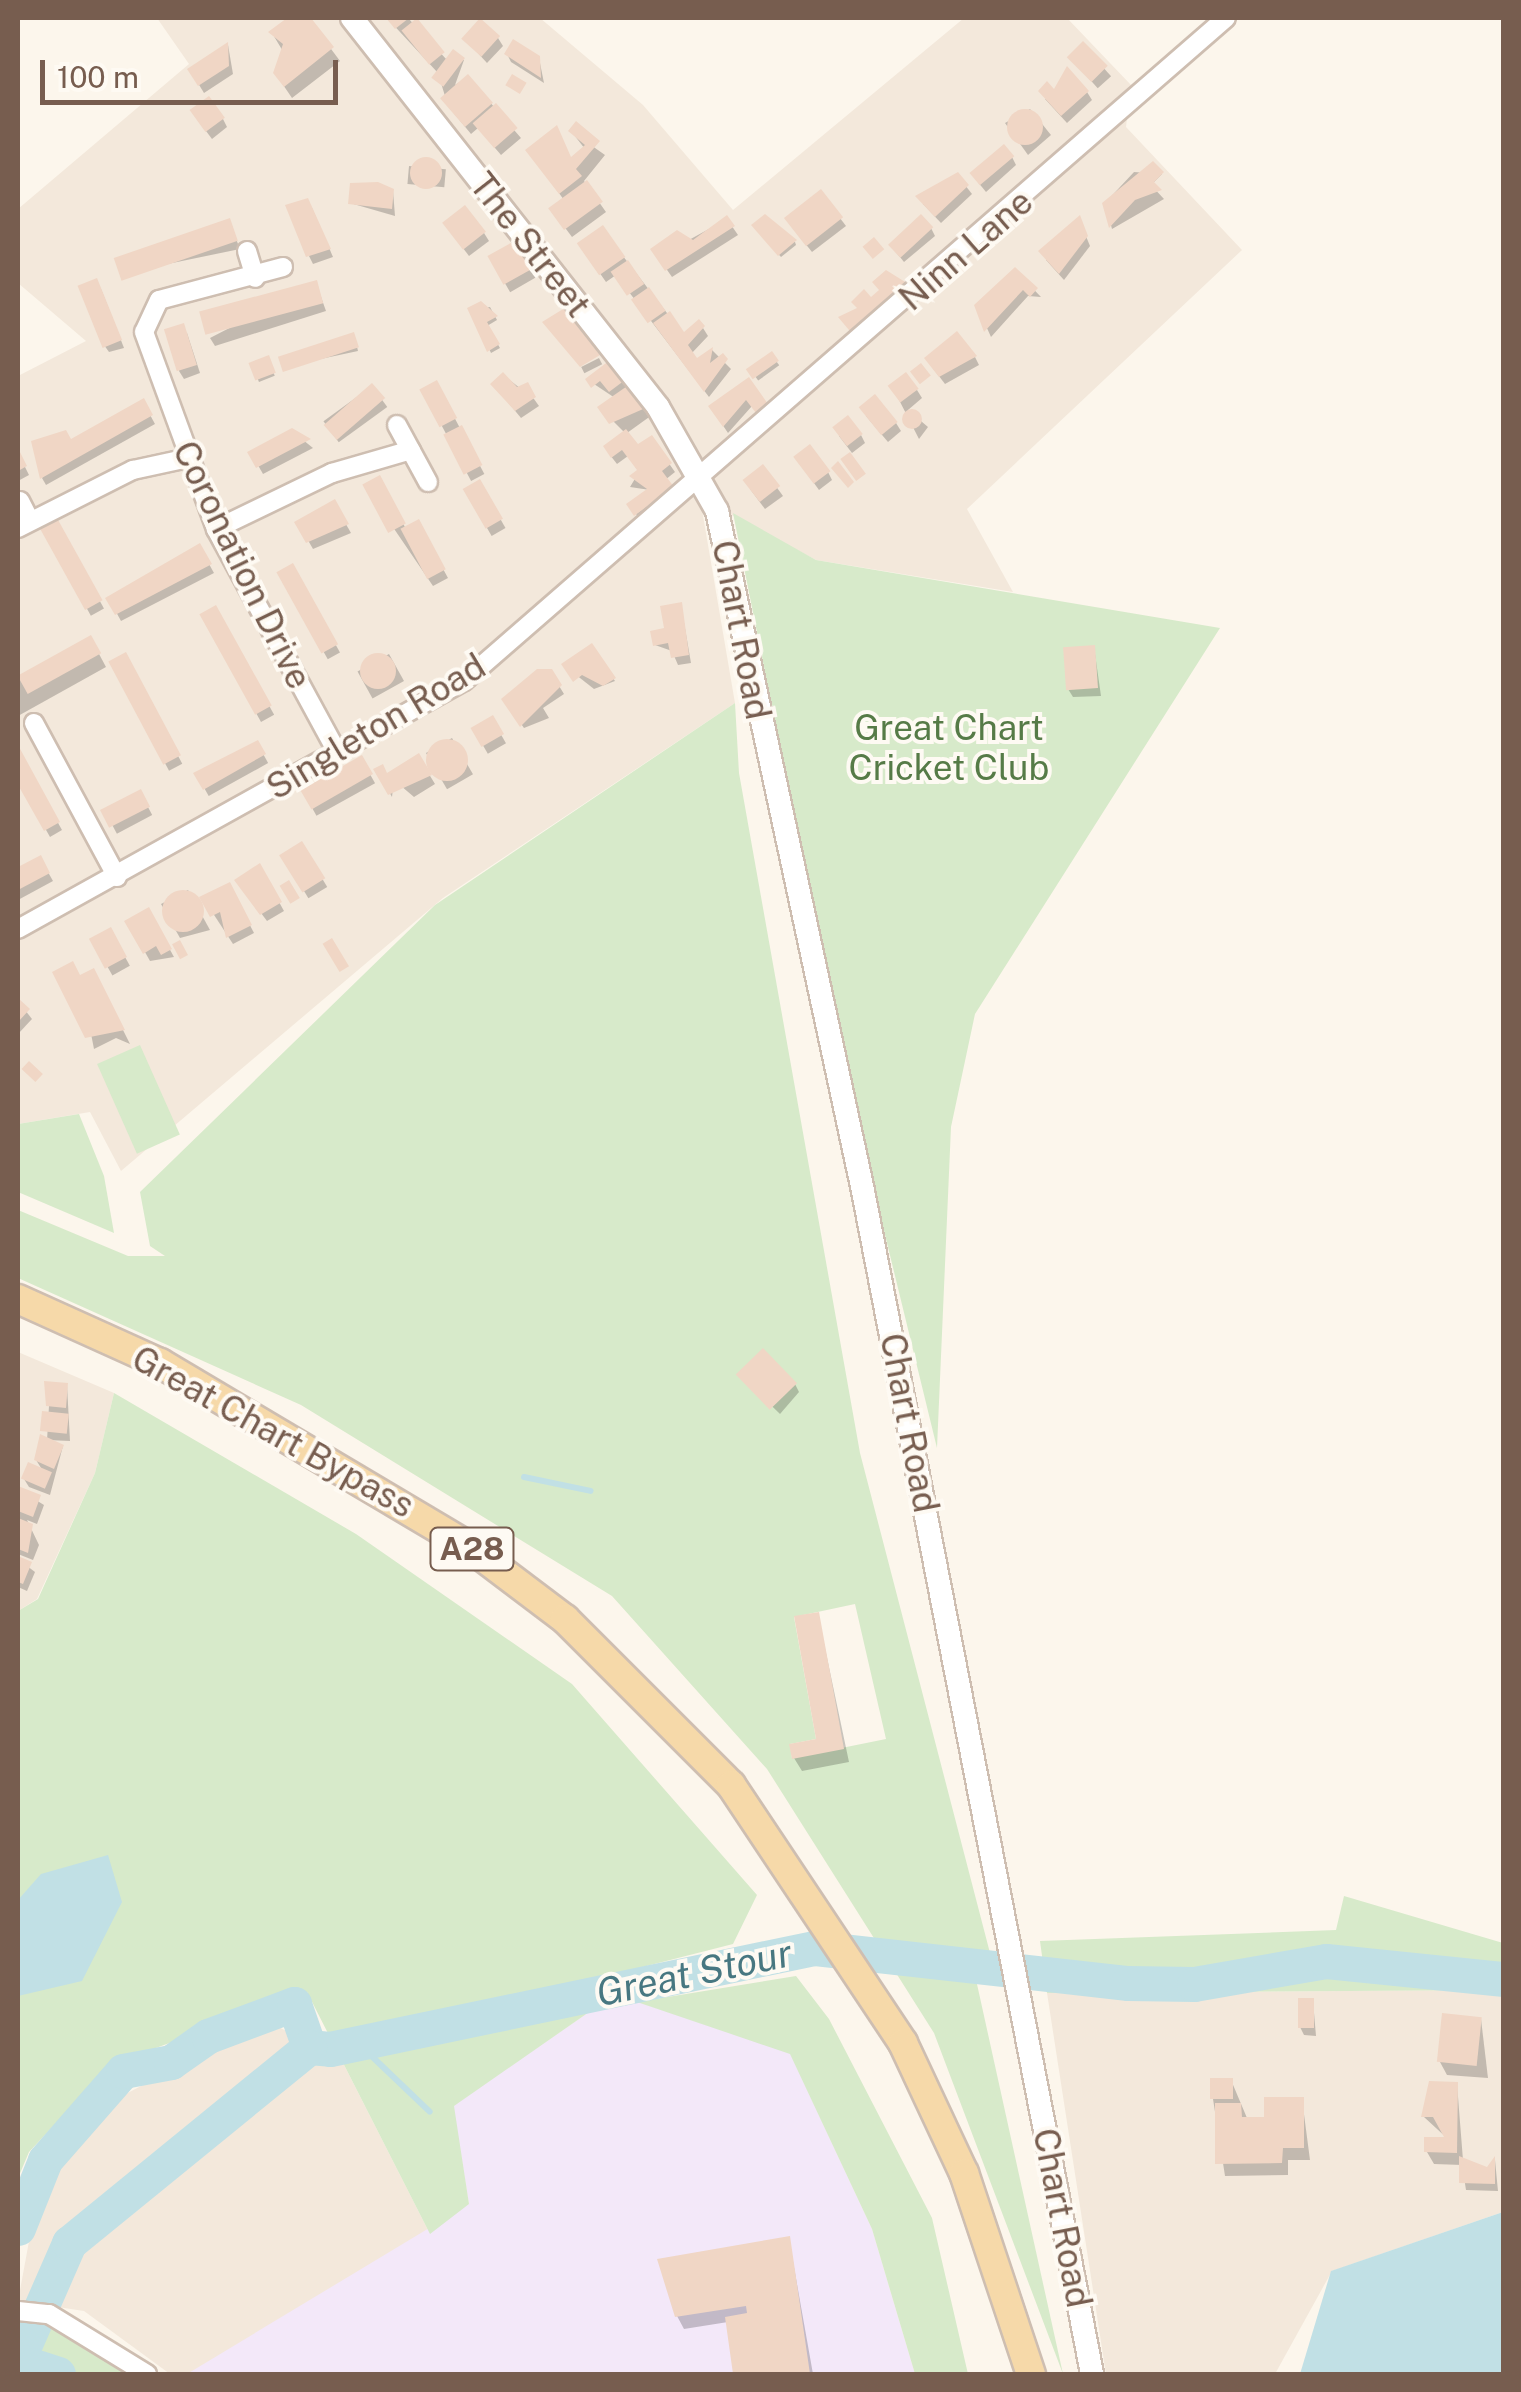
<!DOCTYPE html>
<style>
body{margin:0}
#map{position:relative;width:1521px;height:2392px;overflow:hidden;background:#fcf6ec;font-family:"Public Sans",sans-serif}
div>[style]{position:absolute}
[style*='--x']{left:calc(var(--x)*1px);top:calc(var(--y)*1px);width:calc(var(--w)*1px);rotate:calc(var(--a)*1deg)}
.residential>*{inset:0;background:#f3e8db}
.education>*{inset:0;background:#f3e8f9}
.green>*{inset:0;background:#d7eaca;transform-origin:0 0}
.water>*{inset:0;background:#c1e0e5}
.shadow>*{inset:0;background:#0003;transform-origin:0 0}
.stream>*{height:6px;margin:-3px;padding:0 3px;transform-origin:3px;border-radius:3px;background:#c1e0e5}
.river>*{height:35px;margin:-17.5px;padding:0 17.5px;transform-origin:17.5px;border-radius:17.5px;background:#c1e0e5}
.building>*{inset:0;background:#f0d6c5;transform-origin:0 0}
.round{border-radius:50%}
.roads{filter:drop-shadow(2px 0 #cebeb1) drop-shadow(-2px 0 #cebeb1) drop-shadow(0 2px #cebeb1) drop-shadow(0 -2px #cebeb1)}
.minor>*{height:18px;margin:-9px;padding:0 9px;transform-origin:9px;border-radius:9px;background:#fff}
.tertiary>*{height:22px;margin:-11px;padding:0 11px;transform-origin:11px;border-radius:11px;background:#fff}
.primary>*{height:28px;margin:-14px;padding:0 14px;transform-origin:14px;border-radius:14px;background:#f6d9a9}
span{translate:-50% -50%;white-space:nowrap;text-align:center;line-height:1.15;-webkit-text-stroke:8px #fefaf3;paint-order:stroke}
.shield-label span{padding:2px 8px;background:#fefaf3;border:2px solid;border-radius:8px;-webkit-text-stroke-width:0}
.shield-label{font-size:32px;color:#775d4f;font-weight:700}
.street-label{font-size:35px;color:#775d4f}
.park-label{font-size:35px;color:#567b47}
.water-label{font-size:38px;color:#477781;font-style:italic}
.frame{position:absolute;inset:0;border:20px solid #775d4f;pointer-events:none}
.scale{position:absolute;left:40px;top:60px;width:298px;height:45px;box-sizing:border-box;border:5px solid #775d4f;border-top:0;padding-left:12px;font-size:30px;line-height:35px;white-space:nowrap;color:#775d4f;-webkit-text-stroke:8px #fefaf3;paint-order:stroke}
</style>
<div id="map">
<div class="residential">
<i style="clip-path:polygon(157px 18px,540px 18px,643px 105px,733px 210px,964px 18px,1067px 18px,1131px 85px,1126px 127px,1242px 250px,967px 509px,1013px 592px,816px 560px,700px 498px,735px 703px,443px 898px,121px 1171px,90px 1112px,18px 1124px,18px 376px,86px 341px,18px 283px,18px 209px,189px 64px)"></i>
<i style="clip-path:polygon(18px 1352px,114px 1393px,95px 1473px,37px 1599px,18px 1611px)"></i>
<i style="clip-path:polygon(1503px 1990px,1503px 2212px,1332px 2271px,1275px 2374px,1106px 2374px,1047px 1993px)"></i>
<i style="clip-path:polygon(267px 2021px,341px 2059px,430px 2234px,188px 2374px,170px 2374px,84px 2311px,18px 2301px,39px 2187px,114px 2100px)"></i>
</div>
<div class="education">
<i style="clip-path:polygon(615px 1994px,790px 2053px,872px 2229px,915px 2374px,187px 2374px,469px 2204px,453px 2106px)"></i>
</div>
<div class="green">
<i style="clip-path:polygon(733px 513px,816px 560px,1220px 628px,975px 1014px,951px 1127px,937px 1448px,847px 1079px)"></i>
<i style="clip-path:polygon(evenodd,735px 703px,739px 773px,860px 1453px,990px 1953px,975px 1975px,1063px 2374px,934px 2033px,767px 1769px,612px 1596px,301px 1405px,18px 1278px,18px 1210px,128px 1256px,165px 1256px,150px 1246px,140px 1192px,435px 905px,735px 703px,855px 1604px,886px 1739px,792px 1758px,790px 1744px,816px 1739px,794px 1617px,855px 1604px)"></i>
<i style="left:140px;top:1045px;width:98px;height:47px;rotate:66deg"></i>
<i style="clip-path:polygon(79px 1114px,104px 1176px,114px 1233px,18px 1192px,18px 1124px)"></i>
<i style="clip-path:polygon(114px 1393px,356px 1534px,572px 1684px,757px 1895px,733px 1944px,615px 1974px,615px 1994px,454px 2106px,469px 2204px,430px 2234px,307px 1992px,110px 2065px,29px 2152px,18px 2178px,18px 1611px,38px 1599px,95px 1473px)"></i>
<i style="clip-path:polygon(1344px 1896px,1503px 1943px,1503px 1990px,1047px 1993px,1040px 1941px,1336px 1930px)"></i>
<i style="clip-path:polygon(796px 1976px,829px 2019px,932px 2218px,968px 2374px,915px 2374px,872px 2229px,790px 2054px,637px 2002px)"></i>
<i style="clip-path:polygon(18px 2321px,71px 2329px,131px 2374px,18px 2374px)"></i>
</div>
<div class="water">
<i style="clip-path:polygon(108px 1855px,122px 1902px,82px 1981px,18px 1996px,18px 1900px,41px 1874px)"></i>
<i style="clip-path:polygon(1503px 2212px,1503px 2374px,1300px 2374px,1331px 2271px)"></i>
</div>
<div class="shadow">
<i style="clip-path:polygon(291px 18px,308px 18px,340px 61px,292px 98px,275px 73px,284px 53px,272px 33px)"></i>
<i style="clip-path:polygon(387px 18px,408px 18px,447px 60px,464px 60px,455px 85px,468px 77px,521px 138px,501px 155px,478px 128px,471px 134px,448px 106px,438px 73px)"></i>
<i style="clip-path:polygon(464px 38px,498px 38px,503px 46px,487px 63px)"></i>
<i style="clip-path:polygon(228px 45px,233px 74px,204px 93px,190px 70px)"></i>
<i style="left:1083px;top:45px;width:42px;height:18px;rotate:48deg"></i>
<i style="clip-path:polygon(507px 54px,539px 58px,544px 83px,511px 62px)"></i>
<i style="clip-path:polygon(1087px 92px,1092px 100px,1067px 123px,1045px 99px)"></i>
<i style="clip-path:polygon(1030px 109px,1051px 135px,1028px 155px,1005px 123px)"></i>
<i style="clip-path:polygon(197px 119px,223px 119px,227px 127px,212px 139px)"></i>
<i style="clip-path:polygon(571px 131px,605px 155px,584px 181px,606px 212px,572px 237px,557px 217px,564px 200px,528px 151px,571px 159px,585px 149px)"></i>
<i style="clip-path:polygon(1012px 157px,1016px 165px,986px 192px,977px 181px)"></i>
<i style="left:409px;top:166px;width:37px;height:18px;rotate:5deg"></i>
<i style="clip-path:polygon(1134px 172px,1162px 174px,1151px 185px,1164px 199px,1112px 229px,1105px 203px)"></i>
<i style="clip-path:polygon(958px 176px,972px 194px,941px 223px,923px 204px)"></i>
<i style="clip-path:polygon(393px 191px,395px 216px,350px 203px)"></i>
<i style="clip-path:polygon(821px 193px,846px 226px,812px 252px,792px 227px)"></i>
<i style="clip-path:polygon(312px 208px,333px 257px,313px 264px,309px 256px)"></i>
<i style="clip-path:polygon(727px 219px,738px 235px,672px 277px,658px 257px)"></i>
<i style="clip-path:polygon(1079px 219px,1090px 246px,1064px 280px,1046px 260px)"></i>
<i style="clip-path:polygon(229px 221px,240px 249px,124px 273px,119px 265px)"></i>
<i style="clip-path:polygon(931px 228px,935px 236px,904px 262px,895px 251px)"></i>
<i style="clip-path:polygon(602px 229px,684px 335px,703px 328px,708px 336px,691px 354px,697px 362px,712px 350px,731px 369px,709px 397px,616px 275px,606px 282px,585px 252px)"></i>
<i style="clip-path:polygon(756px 229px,795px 242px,796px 245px,781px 257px)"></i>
<i style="clip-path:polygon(450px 231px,484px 233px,489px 241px,469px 256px)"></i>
<i style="left:517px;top:242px;width:40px;height:31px;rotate:60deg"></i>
<i style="clip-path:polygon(1015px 270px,1041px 297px,1028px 296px,991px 337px,977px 306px)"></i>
<i style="clip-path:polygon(316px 283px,326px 311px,215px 346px,210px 338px)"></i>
<i style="clip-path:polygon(101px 289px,124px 348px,109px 352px,104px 345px)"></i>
<i style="clip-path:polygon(490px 307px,497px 320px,487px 326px,500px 348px,491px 353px,471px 310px)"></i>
<i style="clip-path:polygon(187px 333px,200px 373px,184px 379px,179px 371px)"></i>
<i style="clip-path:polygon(355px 338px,358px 351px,283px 367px)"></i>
<i style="left:771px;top:354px;width:14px;height:26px;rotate:54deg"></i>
<i style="clip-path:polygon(975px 357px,979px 365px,945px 384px,932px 367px)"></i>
<i style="left:599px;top:358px;width:7px;height:20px;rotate:63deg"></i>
<i style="left:268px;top:359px;width:18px;height:17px;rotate:68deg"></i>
<i style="clip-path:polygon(613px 361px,652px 415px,627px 433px,638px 448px,651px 438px,675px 472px,665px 480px,676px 496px,641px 521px,634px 511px,650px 490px,630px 487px,639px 472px,628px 456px,617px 464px,610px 455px,625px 433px,600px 408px,615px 398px,588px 380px)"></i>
<i style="clip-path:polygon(503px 375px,534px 399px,539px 406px,521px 418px,493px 384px)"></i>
<i style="clip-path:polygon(748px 380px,771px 413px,762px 420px,752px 406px,728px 433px,716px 415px)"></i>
<i style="left:436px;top:383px;width:103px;height:15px;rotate:62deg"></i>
<i style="left:372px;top:386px;width:26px;height:60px;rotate:54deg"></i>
<i style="clip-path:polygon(917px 390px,922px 398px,908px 410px,928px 427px,919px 439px,896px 394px)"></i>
<i style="clip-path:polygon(143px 402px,155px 424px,46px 485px,42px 478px,70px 442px)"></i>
<i style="clip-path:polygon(866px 416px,896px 423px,901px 431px,888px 442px)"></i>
<i style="clip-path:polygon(292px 431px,313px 448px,263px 474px,251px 453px)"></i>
<i style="clip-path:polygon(861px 435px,865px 443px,852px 453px,839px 436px)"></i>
<i style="clip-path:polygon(18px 453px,29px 475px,18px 481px)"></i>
<i style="clip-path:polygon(801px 465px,828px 472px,832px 480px,819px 490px)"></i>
<i style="clip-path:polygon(762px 467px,783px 496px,765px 509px,750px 489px)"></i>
<i style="clip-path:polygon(379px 478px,406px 529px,418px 523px,448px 578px,433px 586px,369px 492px)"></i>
<i style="left:479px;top:482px;width:53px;height:16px;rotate:60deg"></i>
<i style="clip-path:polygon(334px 503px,351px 533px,313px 549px,298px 523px)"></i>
<i style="left:56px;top:522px;width:99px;height:15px;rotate:61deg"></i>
<i style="clip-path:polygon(199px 546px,214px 573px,121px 621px,109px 599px)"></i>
<i style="left:292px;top:566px;width:99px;height:14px;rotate:61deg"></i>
<i style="clip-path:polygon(681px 605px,691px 663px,678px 665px,672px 651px,655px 645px)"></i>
<i style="left:215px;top:608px;width:122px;height:15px;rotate:61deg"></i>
<i style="clip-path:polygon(91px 639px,106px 667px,18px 716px,18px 679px)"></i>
<i style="clip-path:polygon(591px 646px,615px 681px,594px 689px,566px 667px)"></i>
<i style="clip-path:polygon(1094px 647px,1101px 696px,1073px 697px,1068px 689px)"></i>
<i style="left:389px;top:654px;width:31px;height:36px;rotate:61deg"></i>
<i style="left:125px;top:656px;width:122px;height:15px;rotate:62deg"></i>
<i style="clip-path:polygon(550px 671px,564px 694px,543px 708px,549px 718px,524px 728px,504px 700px)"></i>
<i style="left:492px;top:719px;width:28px;height:21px;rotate:60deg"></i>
<i style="left:452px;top:738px;width:42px;height:30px;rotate:60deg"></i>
<i style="left:257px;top:743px;width:23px;height:68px;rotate:61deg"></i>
<i style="clip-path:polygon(18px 751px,62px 830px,50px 837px,18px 780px)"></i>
<i style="clip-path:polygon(418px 756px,435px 784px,414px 797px,394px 780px,392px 797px,377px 770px,387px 776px)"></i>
<i style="left:361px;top:758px;width:29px;height:67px;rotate:61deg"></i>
<i style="left:140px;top:792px;width:26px;height:40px;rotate:62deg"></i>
<i style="left:302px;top:845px;width:49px;height:22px;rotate:59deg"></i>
<i style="clip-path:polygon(40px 858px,53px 881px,18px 900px,18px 870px)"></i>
<i style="clip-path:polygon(259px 866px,284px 911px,267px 921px,242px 888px)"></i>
<i style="clip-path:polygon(229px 885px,254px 933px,233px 944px,203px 898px)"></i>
<i style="clip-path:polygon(188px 890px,210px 930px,180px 938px,161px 904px)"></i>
<i style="clip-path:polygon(148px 910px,174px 957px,150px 961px,128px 922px)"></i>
<i style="left:110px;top:930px;width:41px;height:20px;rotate:61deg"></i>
<i style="clip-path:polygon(80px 978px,100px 984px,130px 1044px,116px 1038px,94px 1049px)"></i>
<i style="clip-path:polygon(18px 1001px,32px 1019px,18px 1034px)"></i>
<i style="clip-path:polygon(742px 1377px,795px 1384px,799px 1392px,780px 1414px)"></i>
<i style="clip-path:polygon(67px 1385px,70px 1441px,47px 1440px,49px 1406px)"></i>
<i style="clip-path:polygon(63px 1446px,50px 1495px,29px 1487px,24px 1479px,43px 1471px,36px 1460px)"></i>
<i style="clip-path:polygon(18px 1489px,44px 1505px,37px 1524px,27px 1520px,39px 1545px,33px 1560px,18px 1554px)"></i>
<i style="clip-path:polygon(18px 1559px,35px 1572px,27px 1591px,18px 1587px)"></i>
<i style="clip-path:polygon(818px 1615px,849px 1762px,802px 1771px,794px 1758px,819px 1741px)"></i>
<i style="clip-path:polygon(1313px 2001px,1316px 2036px,1304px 2035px,1300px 2027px)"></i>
<i style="clip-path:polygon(1481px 2019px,1488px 2078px,1447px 2075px,1440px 2062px)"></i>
<i style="clip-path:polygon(1231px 2080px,1247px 2118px,1266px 2119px,1302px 2099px,1310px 2160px,1288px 2160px,1288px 2175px,1225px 2176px,1213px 2099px)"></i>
<i style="clip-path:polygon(1457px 2084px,1463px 2160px,1488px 2170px,1495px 2160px,1498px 2191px,1466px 2190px,1462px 2165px,1434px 2164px,1427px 2152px,1449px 2140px,1424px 2117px)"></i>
<i style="clip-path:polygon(789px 2239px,813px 2374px,735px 2374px,728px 2322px,684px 2329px,677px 2316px)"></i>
</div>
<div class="stream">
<i style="--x:524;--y:1477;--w:68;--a:11.8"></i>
<i style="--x:330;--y:2049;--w:31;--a:-6"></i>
<i style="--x:361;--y:2046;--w:95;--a:43.7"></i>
</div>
<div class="river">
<i style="--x:18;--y:2228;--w:73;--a:-68.3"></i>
<i style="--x:45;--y:2160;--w:118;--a:-48.8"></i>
<i style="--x:123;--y:2071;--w:49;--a:-10.6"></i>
<i style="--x:171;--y:2062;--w:45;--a:-35.1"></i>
<i style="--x:208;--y:2036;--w:92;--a:-20.4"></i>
<i style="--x:294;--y:2004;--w:46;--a:70.8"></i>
<i style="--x:309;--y:2047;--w:21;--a:5"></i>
<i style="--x:330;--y:2049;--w:495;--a:-11.8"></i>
<i style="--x:815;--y:1948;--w:315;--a:6.4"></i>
<i style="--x:1128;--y:1983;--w:66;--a:0.9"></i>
<i style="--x:1194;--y:1984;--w:134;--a:-9.9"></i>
<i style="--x:1326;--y:1961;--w:179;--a:5.8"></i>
<i style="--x:18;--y:2360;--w:128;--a:-66.4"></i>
<i style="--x:69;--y:2243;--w:310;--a:-39.2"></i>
<i style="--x:18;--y:2361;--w:42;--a:18"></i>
</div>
<div class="building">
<i style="clip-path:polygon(287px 18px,311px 18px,334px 47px,284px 87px,273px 73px,283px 44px,268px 32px)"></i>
<i style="clip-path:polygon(386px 18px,409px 18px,395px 29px)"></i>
<i style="left:417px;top:18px;width:44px;height:20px;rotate:51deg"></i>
<i style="left:480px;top:18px;width:27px;height:28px;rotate:42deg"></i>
<i style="clip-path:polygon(513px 39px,540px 56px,541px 78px,504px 54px)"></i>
<i style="left:1083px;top:41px;width:35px;height:23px;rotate:45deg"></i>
<i style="clip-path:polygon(228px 42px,229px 66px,198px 86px,187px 69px)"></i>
<i style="left:453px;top:49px;width:15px;height:36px;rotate:37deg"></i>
<i style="clip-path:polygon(1067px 66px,1089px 91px,1061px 116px,1038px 91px,1047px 81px,1054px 89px)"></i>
<i style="left:468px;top:74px;width:38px;height:37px;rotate:49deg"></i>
<i style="left:512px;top:74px;width:17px;height:13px;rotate:31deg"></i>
<i style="left:209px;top:96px;width:27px;height:24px;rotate:54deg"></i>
<i style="left:496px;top:103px;width:33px;height:31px;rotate:49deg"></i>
<i class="round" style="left:1007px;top:109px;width:36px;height:36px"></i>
<i style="clip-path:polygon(576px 121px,600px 141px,576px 169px,582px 176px,559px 194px,525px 150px,557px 125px,571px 157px,585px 145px,568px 131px)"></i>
<i style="left:1004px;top:144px;width:16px;height:45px;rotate:50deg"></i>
<i class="round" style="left:410px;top:157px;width:32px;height:32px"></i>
<i style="clip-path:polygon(1153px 161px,1164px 172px,1154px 182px,1162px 190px,1135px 200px,1109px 228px,1102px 203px)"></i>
<i style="clip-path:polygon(958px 172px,969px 185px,935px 217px,915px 196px)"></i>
<i style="left:587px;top:180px;width:27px;height:48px;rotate:54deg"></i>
<i style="clip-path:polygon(378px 182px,394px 189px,392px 209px,348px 204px,350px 183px)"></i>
<i style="left:821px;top:189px;width:36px;height:47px;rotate:52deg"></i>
<i style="clip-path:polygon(308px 198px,331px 249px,306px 257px,285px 205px)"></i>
<i style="left:465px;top:205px;width:34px;height:29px;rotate:52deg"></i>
<i style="clip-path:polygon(765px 214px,797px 240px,778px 256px,751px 225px)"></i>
<i style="left:921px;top:214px;width:18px;height:45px;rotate:47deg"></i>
<i style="clip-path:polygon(727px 215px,735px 226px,665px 271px,650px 249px,677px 230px,693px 240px)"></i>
<i style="clip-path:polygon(1080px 215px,1088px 236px,1059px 274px,1038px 251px)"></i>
<i style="left:230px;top:218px;width:24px;height:123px;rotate:71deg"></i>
<i style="left:603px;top:225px;width:39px;height:32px;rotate:55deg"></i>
<i style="left:874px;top:237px;width:16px;height:15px;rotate:50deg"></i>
<i style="left:518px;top:239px;width:33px;height:35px;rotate:61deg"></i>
<i style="left:628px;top:260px;width:29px;height:21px;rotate:56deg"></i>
<i style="clip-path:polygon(1015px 267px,1038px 288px,1030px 297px,1023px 290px,984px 332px,974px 305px)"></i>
<i style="clip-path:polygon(886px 270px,910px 285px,854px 336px,838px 317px,857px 308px,851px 302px,864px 289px,871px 297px,879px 290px,872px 282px)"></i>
<i style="left:97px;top:278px;width:67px;height:21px;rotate:68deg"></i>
<i style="left:317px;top:280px;width:24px;height:122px;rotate:75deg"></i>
<i style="left:649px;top:287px;width:29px;height:22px;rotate:55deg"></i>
<i style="clip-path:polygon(481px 301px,498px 316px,487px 322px,500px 344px,487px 352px,467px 308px)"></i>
<i style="clip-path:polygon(568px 306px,600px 355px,580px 367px,542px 322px)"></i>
<i style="clip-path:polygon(670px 311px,684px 332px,699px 319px,705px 326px,688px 345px,697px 358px,713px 347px,710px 363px,723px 353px,728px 359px,704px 392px,653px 323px)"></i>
<i style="left:184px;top:323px;width:44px;height:21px;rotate:73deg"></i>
<i style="clip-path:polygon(957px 331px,977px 356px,939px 377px,924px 358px)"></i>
<i style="left:354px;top:332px;width:16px;height:80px;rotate:72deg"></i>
<i style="left:772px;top:351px;width:12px;height:32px;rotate:55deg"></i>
<i style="left:269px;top:355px;width:19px;height:22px;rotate:69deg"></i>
<i style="clip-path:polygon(614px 357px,629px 377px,609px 392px,600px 381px,591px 388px,585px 379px)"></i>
<i style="left:921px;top:363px;width:16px;height:14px;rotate:52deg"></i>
<i style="clip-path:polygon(503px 372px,517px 387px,528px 382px,536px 397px,515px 411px,490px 384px)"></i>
<i style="left:906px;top:372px;width:21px;height:23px;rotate:53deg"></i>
<i style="clip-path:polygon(749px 377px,768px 404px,756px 413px,746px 400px,723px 427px,708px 406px)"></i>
<i style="left:437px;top:380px;width:43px;height:20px;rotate:62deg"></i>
<i style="clip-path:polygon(633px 382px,650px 406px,609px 424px,597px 407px)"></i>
<i style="left:372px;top:383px;width:20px;height:64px;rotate:49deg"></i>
<i style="left:875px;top:394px;width:36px;height:21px;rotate:51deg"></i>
<i style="clip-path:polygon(144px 398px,153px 415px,40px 479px,31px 441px,66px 430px,71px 439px)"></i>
<i class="round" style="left:902px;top:409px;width:20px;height:20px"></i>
<i style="left:848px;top:415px;width:24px;height:20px;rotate:52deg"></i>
<i style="left:462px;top:425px;width:45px;height:21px;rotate:63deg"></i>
<i style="clip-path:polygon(292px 428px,311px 439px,256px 468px,247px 452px)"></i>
<i style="clip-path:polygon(626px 429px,638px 444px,652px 435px,672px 463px,662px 471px,674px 487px,634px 516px,626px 504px,647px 489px,629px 476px,637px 470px,622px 450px,611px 458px,603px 446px)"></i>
<i style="left:810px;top:444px;width:34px;height:21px;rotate:53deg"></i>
<i style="clip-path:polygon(18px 448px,27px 466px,18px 471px)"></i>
<i style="left:850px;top:452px;width:27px;height:12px;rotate:54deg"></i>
<i style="clip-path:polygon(838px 461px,854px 482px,848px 488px,831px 468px)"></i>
<i style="left:763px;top:464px;width:28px;height:26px;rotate:52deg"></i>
<i style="left:380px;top:475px;width:55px;height:20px;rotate:62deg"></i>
<i style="left:480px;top:479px;width:46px;height:20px;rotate:60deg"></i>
<i style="clip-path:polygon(335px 499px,349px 524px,306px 543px,294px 522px)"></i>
<i style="left:57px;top:518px;width:94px;height:20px;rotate:61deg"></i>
<i style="left:419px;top:519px;width:57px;height:21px;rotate:62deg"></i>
<i style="clip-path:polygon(200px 543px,212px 564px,115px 615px,105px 598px)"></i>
<i style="left:293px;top:563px;width:93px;height:19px;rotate:61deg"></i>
<i style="clip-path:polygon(682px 602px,689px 655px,671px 658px,668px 643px,653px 646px,650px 631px,664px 628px,660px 606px)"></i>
<i style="left:216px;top:605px;width:115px;height:19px;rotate:61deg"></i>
<i style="left:91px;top:635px;width:21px;height:84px;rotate:61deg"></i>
<i style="clip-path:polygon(592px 643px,616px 678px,603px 686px,582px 675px,573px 682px,561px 664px)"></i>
<i style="left:1095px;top:645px;width:43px;height:32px;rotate:86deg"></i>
<i style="left:126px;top:652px;width:117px;height:20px;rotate:62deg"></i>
<i class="round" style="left:360px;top:653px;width:36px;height:36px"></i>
<i style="clip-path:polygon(537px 669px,552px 669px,562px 685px,520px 727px,501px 699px)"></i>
<i style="left:493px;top:715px;width:22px;height:26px;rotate:60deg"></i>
<i class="round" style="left:426px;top:739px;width:42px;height:42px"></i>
<i style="clip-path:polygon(258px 740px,266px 754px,203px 790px,193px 773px)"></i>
<i style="clip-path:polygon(18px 745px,60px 822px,44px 831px,18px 785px)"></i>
<i style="clip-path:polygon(419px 753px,432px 775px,388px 795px,373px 769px,383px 764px,387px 773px)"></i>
<i style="left:362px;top:755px;width:22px;height:71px;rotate:60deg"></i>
<i style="left:141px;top:789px;width:20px;height:46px;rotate:63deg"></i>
<i style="left:302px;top:841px;width:44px;height:27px;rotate:58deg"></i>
<i style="clip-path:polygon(41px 855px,50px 873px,18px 890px,18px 867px)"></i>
<i style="clip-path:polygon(260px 863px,282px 902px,260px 915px,234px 880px)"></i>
<i style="left:289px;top:880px;width:21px;height:11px;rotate:59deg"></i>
<i style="clip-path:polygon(230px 882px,252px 925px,226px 938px,220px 912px,210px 917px,199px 897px)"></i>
<i class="round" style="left:162px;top:890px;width:42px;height:42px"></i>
<i style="clip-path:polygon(149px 907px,172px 949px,161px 955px,156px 946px,143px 954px,124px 921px)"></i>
<i style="left:111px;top:927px;width:34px;height:25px;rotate:62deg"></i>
<i style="left:332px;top:938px;width:33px;height:11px;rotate:59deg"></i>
<i style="left:180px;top:940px;width:17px;height:9px;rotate:62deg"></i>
<i style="clip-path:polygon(73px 961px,80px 975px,94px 968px,125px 1030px,85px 1038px,52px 972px)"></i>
<i style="clip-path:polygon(18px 998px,30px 1009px,18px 1022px)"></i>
<i style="left:29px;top:1061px;width:19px;height:11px;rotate:43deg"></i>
<i style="left:763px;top:1348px;width:49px;height:38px;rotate:46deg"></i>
<i style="clip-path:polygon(44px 1381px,68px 1383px,66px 1408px,46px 1406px)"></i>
<i style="left:42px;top:1411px;width:27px;height:20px;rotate:6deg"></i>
<i style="clip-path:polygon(40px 1434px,64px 1445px,54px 1469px,34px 1460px)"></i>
<i style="left:28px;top:1462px;width:26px;height:18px;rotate:23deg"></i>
<i style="clip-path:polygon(18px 1486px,41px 1495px,33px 1517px,18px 1511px)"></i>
<i style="clip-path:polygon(18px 1518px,33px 1524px,28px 1553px,18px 1549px)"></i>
<i style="clip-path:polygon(18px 1556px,32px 1562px,23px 1584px,18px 1582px)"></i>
<i style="clip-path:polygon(819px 1612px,844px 1749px,792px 1759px,789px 1744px,816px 1739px,794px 1616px)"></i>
<i style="left:1298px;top:1998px;width:16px;height:30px"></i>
<i style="left:1442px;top:2013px;width:40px;height:49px;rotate:6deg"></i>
<i style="left:1210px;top:2078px;width:23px;height:21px"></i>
<i style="clip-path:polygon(1429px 2081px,1458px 2082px,1457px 2153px,1424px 2152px,1424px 2137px,1444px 2137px,1433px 2117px,1421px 2117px)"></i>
<i style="clip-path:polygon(1264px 2097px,1304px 2097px,1304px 2148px,1283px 2148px,1282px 2163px,1215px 2164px,1215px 2103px,1241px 2103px,1242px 2117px,1264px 2117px)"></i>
<i style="clip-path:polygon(1459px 2156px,1487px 2167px,1495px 2156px,1495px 2184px,1459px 2183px)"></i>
<i style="clip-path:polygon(790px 2236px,810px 2374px,733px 2374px,725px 2317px,747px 2313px,746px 2306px,675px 2317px,657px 2259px)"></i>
</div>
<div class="roads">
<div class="minor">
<i style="--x:247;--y:251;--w:28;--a:73"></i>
<i style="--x:283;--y:267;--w:128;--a:165.1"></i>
<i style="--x:159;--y:300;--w:35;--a:115"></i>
<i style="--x:144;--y:332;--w:210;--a:69.9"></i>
<i style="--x:216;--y:529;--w:254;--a:61.5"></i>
<i style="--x:397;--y:425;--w:65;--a:61.5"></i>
<i style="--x:20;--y:501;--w:22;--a:63"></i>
<i style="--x:18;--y:528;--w:129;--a:-26.8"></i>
<i style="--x:133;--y:470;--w:52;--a:-12.2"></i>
<i style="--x:216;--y:529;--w:129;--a:-25.8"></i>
<i style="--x:332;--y:473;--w:82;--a:-16.2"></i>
<i style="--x:34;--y:723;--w:175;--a:61.7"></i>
<i style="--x:18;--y:929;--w:510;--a:-29.08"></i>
<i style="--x:464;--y:681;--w:1010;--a:-41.03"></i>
<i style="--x:18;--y:2311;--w:31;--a:6"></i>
<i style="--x:49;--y:2314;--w:115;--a:31.5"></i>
</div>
<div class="tertiary">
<i style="--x:352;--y:18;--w:495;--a:51.8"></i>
<i style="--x:658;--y:407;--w:120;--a:60.4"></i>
<i style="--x:717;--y:511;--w:695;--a:77.88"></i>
<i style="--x:863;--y:1191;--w:1205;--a:79.04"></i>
</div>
<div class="primary">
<i style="--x:18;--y:1299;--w:156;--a:24.3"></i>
<i style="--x:160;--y:1363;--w:362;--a:30.7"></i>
<i style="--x:471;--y:1548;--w:118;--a:37.1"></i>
<i style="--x:565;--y:1619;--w:235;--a:45"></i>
<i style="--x:731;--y:1785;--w:310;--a:56.3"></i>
<i style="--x:903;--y:2043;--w:144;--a:64.9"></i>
<i style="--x:964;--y:2173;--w:212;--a:71.6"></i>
</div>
</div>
<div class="shield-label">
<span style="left:472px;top:1549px">A28</span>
</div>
<div class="street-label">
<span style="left:530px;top:245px;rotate:52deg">The Street</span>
<span style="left:966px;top:250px;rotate:-41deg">Ninn Lane</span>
<span style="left:242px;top:565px;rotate:64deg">Coronation Drive</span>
<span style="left:741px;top:630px;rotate:79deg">Chart Road</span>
<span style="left:376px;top:727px;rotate:-31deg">Singleton Road</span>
<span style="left:909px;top:1423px;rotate:79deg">Chart Road</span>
<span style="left:273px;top:1432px;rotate:29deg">Great Chart Bypass</span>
<span style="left:1062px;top:2218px;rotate:79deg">Chart Road</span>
</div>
<div class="park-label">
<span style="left:949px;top:748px">Great Chart<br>Cricket Club</span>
</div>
<div class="water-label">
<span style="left:694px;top:1973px;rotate:-12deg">Great Stour</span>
</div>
<div class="frame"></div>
<div class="scale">100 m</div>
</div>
